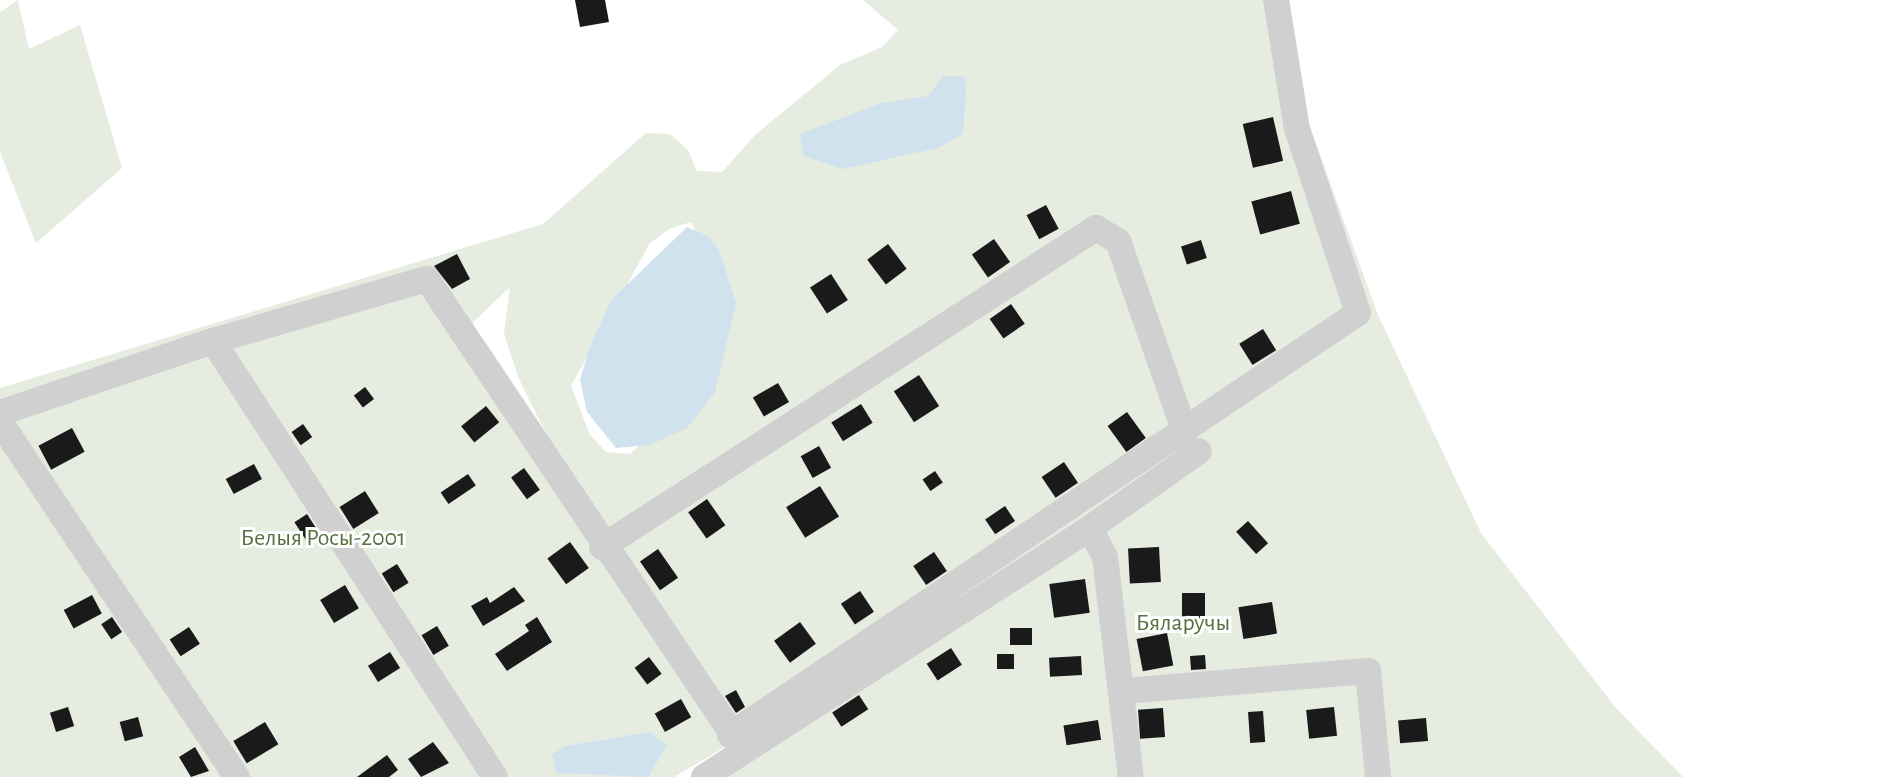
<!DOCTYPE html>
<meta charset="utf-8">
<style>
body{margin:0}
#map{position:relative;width:1877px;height:777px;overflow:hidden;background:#fff;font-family:"Alegreya Sans",sans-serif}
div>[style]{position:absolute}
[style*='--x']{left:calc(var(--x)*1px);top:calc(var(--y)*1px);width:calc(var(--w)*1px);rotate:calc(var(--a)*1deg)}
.green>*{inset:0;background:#e6ecdf}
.water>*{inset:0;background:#cfe2ee}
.building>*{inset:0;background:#1a1a1a;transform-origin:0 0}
.minor>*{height:26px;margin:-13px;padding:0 13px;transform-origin:13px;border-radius:13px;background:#d0d0d0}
span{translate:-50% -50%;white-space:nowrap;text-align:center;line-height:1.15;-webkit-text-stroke:6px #fff;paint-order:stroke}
.park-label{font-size:24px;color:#56703f}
</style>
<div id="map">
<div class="green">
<i style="clip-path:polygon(18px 0,29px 49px,80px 25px,122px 168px,36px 243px,0 152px,0 12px)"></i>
<i style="clip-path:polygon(evenodd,863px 0,1286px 0,1307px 119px,1378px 315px,1481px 533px,1615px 707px,1683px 777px,704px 777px,781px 714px,674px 777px,0 777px,0 388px,543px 224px,646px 133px,670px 134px,688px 150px,697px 171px,722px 172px,755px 135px,840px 65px,882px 47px,898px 30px,863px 0,691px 222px,709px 262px,700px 392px,630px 454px,606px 452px,590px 435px,571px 386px,650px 243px,669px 229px,691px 222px,863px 0,510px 287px,504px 334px,519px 379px,567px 476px,469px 326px,510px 287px)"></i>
</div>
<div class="water">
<i style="clip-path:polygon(943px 76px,965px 77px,966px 95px,963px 134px,938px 148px,843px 169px,803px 156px,800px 134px,881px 103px,928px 96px)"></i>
<i style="clip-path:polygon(687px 227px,708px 236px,719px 250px,736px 303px,715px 392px,687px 428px,649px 445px,616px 448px,587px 412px,580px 380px,589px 349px,611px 300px)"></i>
<i style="clip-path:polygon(649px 732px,667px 745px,648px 777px,556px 773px,552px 755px,565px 746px)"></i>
</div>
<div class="building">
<i style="clip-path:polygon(575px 0,605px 0,609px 22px,580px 27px)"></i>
<i style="left:1273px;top:117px;width:45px;height:31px;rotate:77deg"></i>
<i style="left:1291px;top:191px;width:34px;height:41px;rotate:75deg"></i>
<i style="left:1046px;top:205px;width:27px;height:22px;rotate:62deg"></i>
<i style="left:994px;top:239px;width:28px;height:27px;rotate:55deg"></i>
<i style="left:1201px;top:240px;width:19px;height:21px;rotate:72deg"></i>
<i style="left:888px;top:244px;width:31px;height:26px;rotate:53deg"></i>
<i style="clip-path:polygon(457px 254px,470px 279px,452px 289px,434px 266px)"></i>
<i style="left:831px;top:274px;width:31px;height:25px;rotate:57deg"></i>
<i style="left:1011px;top:304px;width:24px;height:26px;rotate:55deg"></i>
<i style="left:1263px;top:329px;width:25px;height:28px;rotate:58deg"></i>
<i style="left:919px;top:375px;width:37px;height:30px;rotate:57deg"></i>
<i style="left:778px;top:383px;width:22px;height:29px;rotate:60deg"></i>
<i style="left:365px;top:387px;width:15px;height:14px;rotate:53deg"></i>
<i style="left:861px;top:404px;width:22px;height:35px;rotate:58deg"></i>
<i style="left:486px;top:406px;width:21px;height:32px;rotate:51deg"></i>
<i style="left:1127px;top:412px;width:32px;height:24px;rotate:54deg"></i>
<i style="left:303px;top:424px;width:16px;height:14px;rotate:55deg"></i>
<i style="left:72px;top:428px;width:27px;height:38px;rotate:62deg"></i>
<i style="left:819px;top:446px;width:25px;height:21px;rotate:61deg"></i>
<i style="left:1064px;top:462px;width:25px;height:27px;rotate:56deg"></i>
<i style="left:254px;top:464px;width:17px;height:32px;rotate:62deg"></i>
<i style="left:524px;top:468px;width:27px;height:16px;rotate:54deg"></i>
<i style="left:935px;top:471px;width:14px;height:15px;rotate:56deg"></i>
<i style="left:468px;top:474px;width:14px;height:33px;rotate:56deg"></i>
<i style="left:820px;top:486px;width:36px;height:40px;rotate:58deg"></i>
<i style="left:365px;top:491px;width:26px;height:30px;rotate:58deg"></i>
<i style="left:707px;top:499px;width:32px;height:23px;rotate:55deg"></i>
<i style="left:1005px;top:506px;width:18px;height:24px;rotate:56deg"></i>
<i style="left:307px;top:514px;width:24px;height:15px;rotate:57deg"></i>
<i style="left:1248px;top:521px;width:30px;height:16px;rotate:48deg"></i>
<i style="left:570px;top:542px;width:32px;height:28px;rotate:54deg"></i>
<i style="left:1159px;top:547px;width:35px;height:31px;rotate:87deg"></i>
<i style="left:658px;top:549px;width:35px;height:22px;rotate:55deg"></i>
<i style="left:934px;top:552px;width:23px;height:25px;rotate:56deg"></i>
<i style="left:397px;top:564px;width:22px;height:18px;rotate:58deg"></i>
<i style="left:1085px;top:579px;width:34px;height:36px;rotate:82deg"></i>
<i style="left:345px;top:585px;width:27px;height:29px;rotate:59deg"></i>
<i style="clip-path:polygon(514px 587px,525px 601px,483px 626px,471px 606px,487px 597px,490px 603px)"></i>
<i style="left:860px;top:591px;width:25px;height:23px;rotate:56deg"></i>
<i style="left:1182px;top:593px;width:23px;height:32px"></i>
<i style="left:92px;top:595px;width:21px;height:32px;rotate:62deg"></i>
<i style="left:1272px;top:602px;width:32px;height:34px;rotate:81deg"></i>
<i style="left:112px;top:617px;width:18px;height:13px;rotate:56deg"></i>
<i style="clip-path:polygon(537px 617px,552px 642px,507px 671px,495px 654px,529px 631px,525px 625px)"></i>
<i style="left:800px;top:622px;width:27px;height:32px;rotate:54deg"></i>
<i style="left:437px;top:626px;width:23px;height:18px;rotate:59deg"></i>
<i style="left:189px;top:627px;width:20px;height:23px;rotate:57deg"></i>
<i style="left:1032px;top:628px;width:17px;height:22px;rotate:90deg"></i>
<i style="left:1167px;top:633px;width:33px;height:31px;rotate:79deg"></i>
<i style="left:951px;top:648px;width:20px;height:29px;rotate:57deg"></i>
<i style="left:390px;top:652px;width:19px;height:26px;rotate:58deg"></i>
<i style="left:997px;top:654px;width:17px;height:15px"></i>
<i style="left:1205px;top:655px;width:14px;height:15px;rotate:86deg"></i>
<i style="left:1081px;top:656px;width:19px;height:32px;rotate:87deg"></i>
<i style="left:649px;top:657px;width:21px;height:18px;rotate:53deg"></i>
<i style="clip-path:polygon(736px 690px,745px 707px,736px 713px,725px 696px)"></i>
<i style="left:859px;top:695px;width:17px;height:32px;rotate:57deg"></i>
<i style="left:681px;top:699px;width:21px;height:30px;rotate:61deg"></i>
<i style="left:68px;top:707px;width:20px;height:19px;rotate:72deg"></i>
<i style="left:1334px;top:707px;width:29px;height:28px;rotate:84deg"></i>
<i style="left:1163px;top:708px;width:29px;height:25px;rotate:86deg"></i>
<i style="left:1263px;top:711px;width:31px;height:15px;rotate:86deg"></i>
<i style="left:138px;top:717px;width:20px;height:19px;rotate:75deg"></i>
<i style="left:1426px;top:718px;width:23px;height:28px;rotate:85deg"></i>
<i style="left:1098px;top:720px;width:20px;height:35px;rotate:81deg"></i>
<i style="left:265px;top:722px;width:26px;height:37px;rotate:59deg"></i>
<i style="clip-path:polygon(433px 742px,449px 763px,421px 777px,408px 759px)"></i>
<i style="clip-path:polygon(195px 747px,209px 771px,191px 777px,179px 757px)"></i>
<i style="clip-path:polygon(387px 755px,398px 770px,389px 777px,357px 777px)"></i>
</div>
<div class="minor">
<i style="--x:213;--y:341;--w:519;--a:57.11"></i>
<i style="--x:0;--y:413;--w:225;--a:-18.7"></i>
<i style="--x:213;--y:341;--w:223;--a:-16.2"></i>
<i style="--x:427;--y:279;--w:567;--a:56.14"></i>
<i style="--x:0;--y:422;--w:427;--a:56.3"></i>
<i style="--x:1090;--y:528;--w:33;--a:63"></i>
<i style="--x:1105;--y:557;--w:222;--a:83.3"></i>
<i style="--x:602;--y:547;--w:588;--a:-32.85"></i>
<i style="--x:1096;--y:228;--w:26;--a:31"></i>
<i style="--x:1118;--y:241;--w:202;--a:70.7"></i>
<i style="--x:1124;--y:691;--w:245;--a:-4.7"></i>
<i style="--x:1368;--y:671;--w:106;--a:84.6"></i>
<i style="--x:730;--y:735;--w:757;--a:-33.9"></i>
<i style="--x:1358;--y:313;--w:194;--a:-108.3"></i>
<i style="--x:1297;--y:129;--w:131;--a:-99.2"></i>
<i style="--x:704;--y:777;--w:459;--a:-32.8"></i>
<i style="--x:1090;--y:528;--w:133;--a:-35.2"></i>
</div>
<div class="park-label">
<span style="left:323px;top:539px">Белыя Росы-2001</span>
<span style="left:1183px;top:624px">Бяларучы</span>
</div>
</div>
